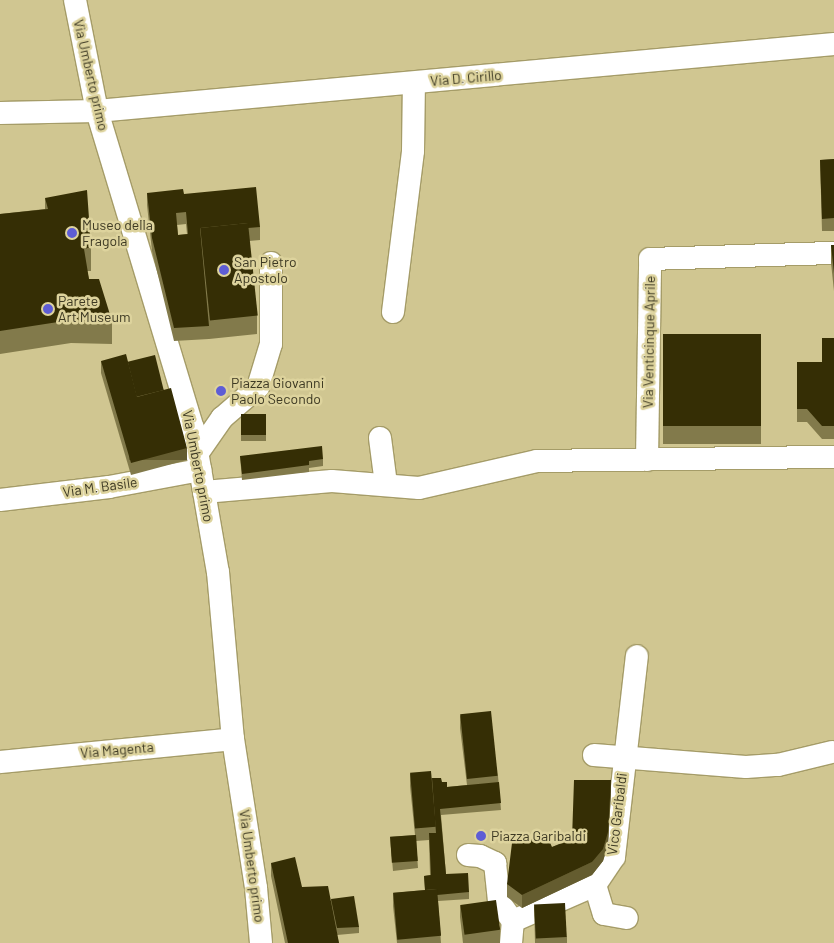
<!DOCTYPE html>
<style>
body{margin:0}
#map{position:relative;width:834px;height:943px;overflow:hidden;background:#d0c691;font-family:Barlow,sans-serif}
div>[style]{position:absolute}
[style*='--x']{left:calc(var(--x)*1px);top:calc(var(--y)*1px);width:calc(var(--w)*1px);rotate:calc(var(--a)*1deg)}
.roads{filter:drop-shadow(1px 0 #a59c68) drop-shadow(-1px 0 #a59c68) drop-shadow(0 1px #a59c68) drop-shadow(0 -1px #a59c68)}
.street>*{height:22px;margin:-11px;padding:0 11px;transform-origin:11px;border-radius:11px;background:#fff}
.wall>*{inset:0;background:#827a4b;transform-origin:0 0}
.shaded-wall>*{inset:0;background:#645c2f;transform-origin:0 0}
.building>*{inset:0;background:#352e05;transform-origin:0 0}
.dots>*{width:14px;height:14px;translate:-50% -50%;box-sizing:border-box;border:2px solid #ddd39d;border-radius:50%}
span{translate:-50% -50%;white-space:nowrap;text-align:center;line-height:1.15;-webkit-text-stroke:5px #ddd39d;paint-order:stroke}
.street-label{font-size:14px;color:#3d3923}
.poi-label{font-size:14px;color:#3d3923}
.left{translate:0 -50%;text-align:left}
</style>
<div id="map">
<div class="roads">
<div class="street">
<i style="--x:75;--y:0;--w:113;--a:78.8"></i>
<i style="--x:97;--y:111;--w:331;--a:73.2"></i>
<i style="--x:193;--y:428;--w:146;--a:80.2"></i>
<i style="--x:218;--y:572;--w:168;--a:84.9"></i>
<i style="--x:233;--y:739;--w:151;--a:81.2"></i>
<i style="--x:256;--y:888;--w:55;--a:84.8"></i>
<i style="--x:0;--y:113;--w:97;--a:-1.2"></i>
<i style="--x:97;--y:111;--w:740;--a:-5.19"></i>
<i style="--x:393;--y:312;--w:162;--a:-82.9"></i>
<i style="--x:413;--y:151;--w:68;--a:-89.2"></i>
<i style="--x:380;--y:438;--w:46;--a:82.6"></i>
<i style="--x:197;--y:454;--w:44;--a:-55.2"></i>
<i style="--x:222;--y:418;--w:48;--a:-40.7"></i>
<i style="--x:258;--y:387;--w:45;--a:-73.2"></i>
<i style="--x:271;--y:344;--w:81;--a:-90"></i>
<i style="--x:647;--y:460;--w:201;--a:-89.1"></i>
<i style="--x:650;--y:259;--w:184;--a:-1.9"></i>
<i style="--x:204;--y:492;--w:128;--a:-4.9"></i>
<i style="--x:332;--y:481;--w:87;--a:4.6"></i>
<i style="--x:419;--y:488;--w:121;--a:-12.9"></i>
<i style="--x:537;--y:461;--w:297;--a:-0.8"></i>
<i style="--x:0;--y:500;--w:110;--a:-6.8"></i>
<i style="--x:109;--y:487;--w:93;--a:-10.6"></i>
<i style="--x:594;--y:755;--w:152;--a:4.5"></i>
<i style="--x:746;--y:767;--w:32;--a:-4"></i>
<i style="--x:778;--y:765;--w:56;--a:-13.5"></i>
<i style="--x:0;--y:762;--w:234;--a:-5.6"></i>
<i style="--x:468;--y:855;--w:12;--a:5"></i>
<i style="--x:480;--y:856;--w:17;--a:25"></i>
<i style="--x:495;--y:863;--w:39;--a:84"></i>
<i style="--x:499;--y:902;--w:24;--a:54"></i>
<i style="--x:595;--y:885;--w:30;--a:73"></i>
<i style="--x:604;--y:914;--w:23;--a:10"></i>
<i style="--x:511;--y:943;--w:22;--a:-85"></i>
<i style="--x:513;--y:921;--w:90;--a:-23.7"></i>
<i style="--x:595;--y:885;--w:34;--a:-56"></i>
<i style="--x:614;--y:857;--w:202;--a:-83.5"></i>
</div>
</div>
<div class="wall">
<i style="clip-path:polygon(834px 159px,834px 231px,822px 231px,820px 160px)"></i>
<i style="clip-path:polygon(evenodd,147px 193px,184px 194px,260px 227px,260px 240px,249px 241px,257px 316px,257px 334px,209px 339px,174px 341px,152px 251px,147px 205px,147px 193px,186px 224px,187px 234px,178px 235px,177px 225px,186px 224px)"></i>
<i style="clip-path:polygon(45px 198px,91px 247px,91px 271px,87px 271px,89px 279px,112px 321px,112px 344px,71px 343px,0 354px,0 214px,45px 209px)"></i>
<i style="clip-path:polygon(831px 245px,834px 245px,834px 291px,831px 263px)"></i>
<i style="left:663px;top:334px;width:98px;height:110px"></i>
<i style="clip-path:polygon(834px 338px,834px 439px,822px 439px,807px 422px,797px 422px,797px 362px,822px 362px)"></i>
<i style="clip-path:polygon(101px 361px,128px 362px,164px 390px,187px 460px,131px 475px,101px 373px)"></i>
<i style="left:241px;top:414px;width:25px;height:27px"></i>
<i style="clip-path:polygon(240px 456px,323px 459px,323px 466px,309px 468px,309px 472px,242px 480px)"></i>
<i style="clip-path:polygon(460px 715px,498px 776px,501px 810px,441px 815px,446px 874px,469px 892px,469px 899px,438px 901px,441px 943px,397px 943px,393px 906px,393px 893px,425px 890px,424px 876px,430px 875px,429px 840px,416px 841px,418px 868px,393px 871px,390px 837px,415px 835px,410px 786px,410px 774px,432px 778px,447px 787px,467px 785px,460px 728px)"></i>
<i style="clip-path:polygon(611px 793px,608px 845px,603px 861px,592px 875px,522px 908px,507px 897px,507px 884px,552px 847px,572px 839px)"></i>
<i style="clip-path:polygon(271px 863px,302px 887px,331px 903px,331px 899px,359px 927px,359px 933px,337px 935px,339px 943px,285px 943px,271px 876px)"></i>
<i style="clip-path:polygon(460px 905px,500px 930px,500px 943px,463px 943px,460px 917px)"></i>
<i style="clip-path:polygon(534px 906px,567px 937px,567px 943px,535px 943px)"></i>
</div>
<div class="shaded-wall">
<i style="left:187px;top:448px;width:12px;height:58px;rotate:90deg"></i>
<i style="clip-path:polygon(611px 780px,611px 793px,608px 845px,603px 861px,592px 875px,522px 908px,522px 895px,592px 862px)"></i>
</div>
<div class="building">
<i style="clip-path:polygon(834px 159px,834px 218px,822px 219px,820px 160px)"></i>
<i style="clip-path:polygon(evenodd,256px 187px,260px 227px,248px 228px,248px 223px,200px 228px,209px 326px,174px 328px,152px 238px,147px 193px,183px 189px,184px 194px,256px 187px,186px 212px,188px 234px,178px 235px,176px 213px,186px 212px)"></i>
<i style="clip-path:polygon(87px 190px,91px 247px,84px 249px,89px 279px,99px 279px,112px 321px,71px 320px,0 331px,0 214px,48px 209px,45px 198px)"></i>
<i style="left:248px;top:223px;width:93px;height:48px;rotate:84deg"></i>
<i style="clip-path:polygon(831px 245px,834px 245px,834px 273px)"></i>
<i style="left:663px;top:334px;width:98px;height:92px"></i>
<i style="clip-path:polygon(822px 338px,834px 338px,834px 426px,822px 426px,807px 409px,797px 409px,797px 362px,822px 362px)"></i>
<i style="clip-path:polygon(126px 354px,137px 397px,171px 388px,187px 448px,131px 463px,101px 361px)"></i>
<i style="left:155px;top:355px;width:36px;height:28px;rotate:76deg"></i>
<i style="left:241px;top:414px;width:25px;height:21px"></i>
<i style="clip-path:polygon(322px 446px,323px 459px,309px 461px,309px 465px,242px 474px,240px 456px)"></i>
<i style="left:491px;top:711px;width:65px;height:31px;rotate:84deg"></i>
<i style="left:431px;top:771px;width:56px;height:21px;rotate:85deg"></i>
<i style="clip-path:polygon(432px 778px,441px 778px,442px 782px,447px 782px,447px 787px,499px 782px,501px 803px,440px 809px,446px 874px,468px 873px,469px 892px,437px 895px,437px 889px,425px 890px,424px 876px,431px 875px,429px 833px,436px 833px)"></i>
<i style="clip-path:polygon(574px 780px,611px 780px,608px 832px,603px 849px,592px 862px,522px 895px,507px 884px,512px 843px,547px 836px,552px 847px,572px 839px)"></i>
<i style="left:416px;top:835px;width:26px;height:26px;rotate:86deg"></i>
<i style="clip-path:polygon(295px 857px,302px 887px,328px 886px,339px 943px,288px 943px,271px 863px)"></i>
<i style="left:437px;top:889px;width:47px;height:44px;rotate:85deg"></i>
<i style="clip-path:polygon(354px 896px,359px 927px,337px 928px,331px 899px)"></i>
<i style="left:496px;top:900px;width:30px;height:36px;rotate:82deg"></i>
<i style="left:565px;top:903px;width:34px;height:31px;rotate:87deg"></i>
</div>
<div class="dots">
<i style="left:72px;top:233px;background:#5e5dd5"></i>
<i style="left:224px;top:270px;background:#5e5dd5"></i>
<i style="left:48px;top:309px;background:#5e5dd5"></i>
<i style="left:221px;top:391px;background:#5e5dd5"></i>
<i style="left:481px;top:836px;background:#5e5dd5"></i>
</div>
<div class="street-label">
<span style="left:91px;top:75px;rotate:77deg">Via Umberto primo</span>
<span style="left:466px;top:78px;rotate:-5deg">Via D. Cirillo</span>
<span style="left:649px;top:342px;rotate:-89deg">Via Venticinque Aprile</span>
<span style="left:198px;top:466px;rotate:79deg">Via Umberto primo</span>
<span style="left:100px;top:487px;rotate:-8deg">Via M. Basile</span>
<span style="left:117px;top:750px;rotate:-5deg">Via Magenta</span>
<span style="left:617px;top:814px;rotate:-83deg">Vico Garibaldi</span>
<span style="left:252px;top:866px;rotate:82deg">Via Umberto primo</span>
</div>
<div class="poi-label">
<span class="left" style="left:82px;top:233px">Museo della<br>Fragola</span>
<span class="left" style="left:234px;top:270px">San Pietro<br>Apostolo</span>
<span class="left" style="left:58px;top:309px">Parete<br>Art Museum</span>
<span class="left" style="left:231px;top:391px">Piazza Giovanni<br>Paolo Secondo</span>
<span class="left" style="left:491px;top:836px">Piazza Garibaldi</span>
</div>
</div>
